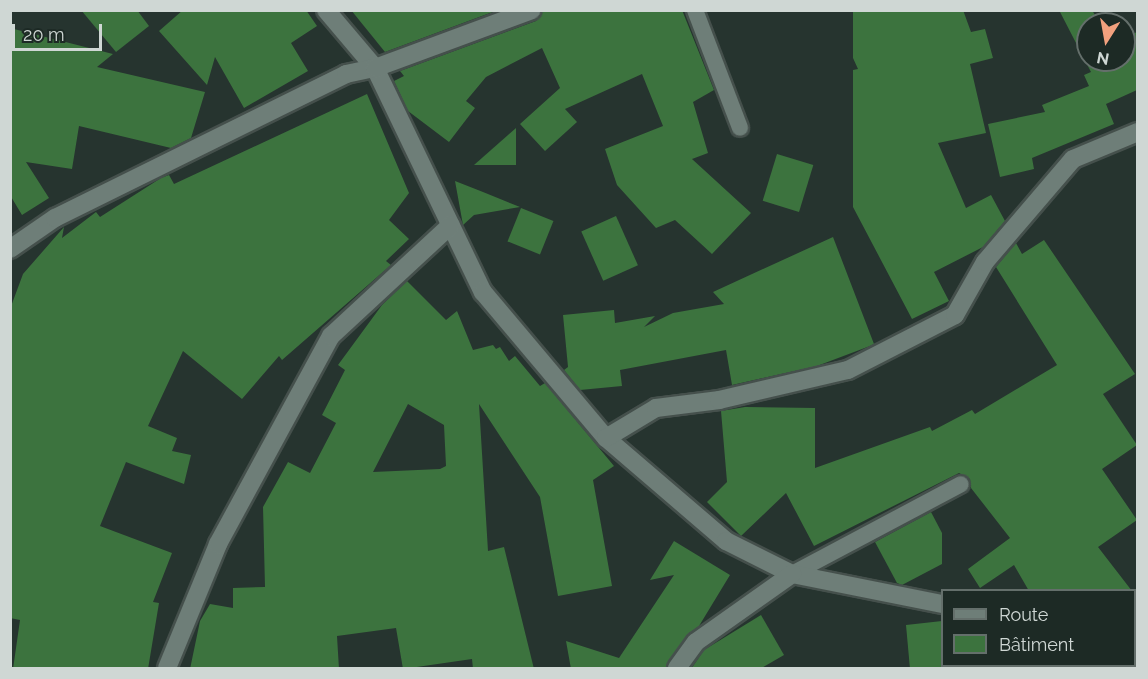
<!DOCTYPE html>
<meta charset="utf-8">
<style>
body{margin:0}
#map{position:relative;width:1148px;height:679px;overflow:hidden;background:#26342f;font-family:Raleway,sans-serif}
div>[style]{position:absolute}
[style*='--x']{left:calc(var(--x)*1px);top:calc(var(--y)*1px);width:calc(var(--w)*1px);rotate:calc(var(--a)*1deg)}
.building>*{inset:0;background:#3c733e;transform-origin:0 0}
.roads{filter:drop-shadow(2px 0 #45504c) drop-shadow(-2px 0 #45504c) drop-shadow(0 2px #45504c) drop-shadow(0 -2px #45504c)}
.lane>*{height:16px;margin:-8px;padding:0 8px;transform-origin:8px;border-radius:8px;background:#6e7e78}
.street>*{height:18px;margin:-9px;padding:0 9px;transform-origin:9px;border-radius:9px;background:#6e7e78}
span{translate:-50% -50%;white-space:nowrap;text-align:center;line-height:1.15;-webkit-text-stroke:4.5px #1d2a25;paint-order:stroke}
.frame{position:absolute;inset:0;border:12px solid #cfd7d4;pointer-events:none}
.legend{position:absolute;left:941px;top:589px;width:195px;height:78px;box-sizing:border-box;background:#1d2a25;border:2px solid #646f6b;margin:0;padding:8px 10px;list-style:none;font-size:18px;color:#cfd7d4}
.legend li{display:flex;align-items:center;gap:12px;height:30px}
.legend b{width:30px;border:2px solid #646f6b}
.north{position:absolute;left:1076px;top:12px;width:60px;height:60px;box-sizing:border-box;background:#1d2a25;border:2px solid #646f6b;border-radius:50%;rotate:191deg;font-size:16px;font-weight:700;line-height:24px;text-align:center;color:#cfd7d4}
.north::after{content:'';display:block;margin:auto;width:21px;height:27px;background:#f2a17e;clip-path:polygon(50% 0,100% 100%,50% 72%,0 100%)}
.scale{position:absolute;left:12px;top:24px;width:90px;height:27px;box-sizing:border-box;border:3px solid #cfd7d4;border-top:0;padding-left:8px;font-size:18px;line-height:21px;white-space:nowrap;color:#cfd7d4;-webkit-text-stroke:4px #1d2a25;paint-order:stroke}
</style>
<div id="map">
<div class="building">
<i style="clip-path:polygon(81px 10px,137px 10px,149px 26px,116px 52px)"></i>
<i style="clip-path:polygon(183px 10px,306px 10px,317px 26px,291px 43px,308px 71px,244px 108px,215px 57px,207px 85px,159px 31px)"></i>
<i style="clip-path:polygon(351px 10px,498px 10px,385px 52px)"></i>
<i style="clip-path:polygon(543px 10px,682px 10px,714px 90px,693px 102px,708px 153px,692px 159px,751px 213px,712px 254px,675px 220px,656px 228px,617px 185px,605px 149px,663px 126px,642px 74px,565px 109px,577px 122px,545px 151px,520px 124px,560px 88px,542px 48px,486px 77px,466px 101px,475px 108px,449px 142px,408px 111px,394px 81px,404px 76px,400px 71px,536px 21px)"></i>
<i style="clip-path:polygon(853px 10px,963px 10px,971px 32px,985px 29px,993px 58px,970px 64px,986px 133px,938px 143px,966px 208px,991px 195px,1005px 221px,983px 247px,934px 272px,949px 301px,912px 319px,853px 207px,853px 70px,858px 69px,853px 58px)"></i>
<i style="clip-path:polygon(1059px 10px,1092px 10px,1100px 24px,1088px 24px,1088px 60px,1124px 60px,1124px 38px,1137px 32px,1137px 90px,1106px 104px,1114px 124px,1032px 158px,1034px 169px,1000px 177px,988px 124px,1045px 112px,1042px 105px,1089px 86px,1084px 75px,1091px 72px)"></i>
<i style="clip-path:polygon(10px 28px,113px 54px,97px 67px,205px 92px,191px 138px,171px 148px,79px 126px,72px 169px,26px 162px,49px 198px,22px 215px,10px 195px)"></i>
<i style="clip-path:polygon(367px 94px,409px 193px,389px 220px,409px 239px,386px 261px,391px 265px,282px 360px,279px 356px,242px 399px,183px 351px,148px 426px,177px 438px,172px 451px,191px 455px,184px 484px,126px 462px,100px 526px,172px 553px,153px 602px,159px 603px,148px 669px,13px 669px,20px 620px,10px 618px,10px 309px,23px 274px,64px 227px,62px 238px,96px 212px,100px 217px,161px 178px,169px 175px,174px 184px)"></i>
<i style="clip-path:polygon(516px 128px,516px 165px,474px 165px)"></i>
<i style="left:777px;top:154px;width:38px;height:49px;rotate:17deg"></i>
<i style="clip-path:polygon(455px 181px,483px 192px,520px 207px,474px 215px,463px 225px)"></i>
<i style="left:521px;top:208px;width:35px;height:36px;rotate:22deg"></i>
<i style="left:616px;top:216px;width:54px;height:38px;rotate:66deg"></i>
<i style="clip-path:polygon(833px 237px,874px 344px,870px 346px,817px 366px,732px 385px,726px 350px,620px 370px,622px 386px,580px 390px,564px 370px,568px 367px,563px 315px,614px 310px,615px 323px,655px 316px,644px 327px,673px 313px,724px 304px,713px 292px)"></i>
<i style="clip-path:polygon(1044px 240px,1135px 374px,1103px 394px,1137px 445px,1102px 469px,1137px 520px,1098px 547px,1132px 591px,1029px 591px,1014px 565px,980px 588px,968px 569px,1010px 538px,971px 488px,970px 479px,959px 473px,814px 546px,786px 493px,741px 536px,707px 502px,727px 482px,721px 411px,745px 407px,815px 408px,815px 468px,930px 427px,932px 431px,972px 410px,975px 414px,1057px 365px,996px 267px,1016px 243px,1022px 254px)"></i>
<i style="clip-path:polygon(evenodd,407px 281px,446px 320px,457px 311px,473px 350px,493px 345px,496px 349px,500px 347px,509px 361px,515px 356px,540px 386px,545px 383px,614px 466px,593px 480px,612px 586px,558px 596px,540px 497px,479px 404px,488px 551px,504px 547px,534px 669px,473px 669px,472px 659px,403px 669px,396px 628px,337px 636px,339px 669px,190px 669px,200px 621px,210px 604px,233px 608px,233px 588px,265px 587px,263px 507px,288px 462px,310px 473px,336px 423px,322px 415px,345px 370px,338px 365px,382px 305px,407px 281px,408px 404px,444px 425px,446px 466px,440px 469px,373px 472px,408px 404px)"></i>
<i style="clip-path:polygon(931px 512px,942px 533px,942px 564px,902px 585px,897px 583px,875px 542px)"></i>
<i style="clip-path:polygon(674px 541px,730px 575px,699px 626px,687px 635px,666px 669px,571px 669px,566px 641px,619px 658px,674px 575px,650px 580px)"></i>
<i style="clip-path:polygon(761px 615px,784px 655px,760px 669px,691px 669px,704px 650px)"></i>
<i style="clip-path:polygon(942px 621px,942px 669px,910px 669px,906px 625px)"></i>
</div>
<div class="roads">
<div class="lane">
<i style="--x:695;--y:10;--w:126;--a:69.1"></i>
<i style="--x:792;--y:574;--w:191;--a:-28"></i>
</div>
<div class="street">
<i style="--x:326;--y:10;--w:76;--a:49.8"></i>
<i style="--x:375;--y:68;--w:249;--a:64.3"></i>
<i style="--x:483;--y:292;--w:191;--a:49.9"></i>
<i style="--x:606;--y:438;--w:158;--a:40.6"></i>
<i style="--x:726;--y:541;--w:74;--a:26.6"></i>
<i style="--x:792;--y:574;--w:153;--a:11.3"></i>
<i style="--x:10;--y:249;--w:55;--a:-34.6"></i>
<i style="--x:55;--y:218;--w:325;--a:-26.3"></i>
<i style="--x:346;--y:74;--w:30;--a:-12"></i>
<i style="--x:375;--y:68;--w:167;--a:-20.3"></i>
<i style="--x:606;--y:438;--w:58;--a:-31"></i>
<i style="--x:656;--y:408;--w:64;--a:-7.2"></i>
<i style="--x:719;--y:400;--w:132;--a:-13.1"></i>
<i style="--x:848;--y:370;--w:120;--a:-27.2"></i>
<i style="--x:955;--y:315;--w:61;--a:-60.5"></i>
<i style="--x:985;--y:262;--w:135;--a:-49.5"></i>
<i style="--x:1073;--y:159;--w:70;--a:-22.6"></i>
<i style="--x:1047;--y:666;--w:2;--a:63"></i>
<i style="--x:167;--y:668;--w:134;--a:-67.6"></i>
<i style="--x:218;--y:544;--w:237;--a:-61.5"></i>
<i style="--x:331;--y:336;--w:163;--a:-42.8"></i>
<i style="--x:677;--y:668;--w:32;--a:-54"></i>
<i style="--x:696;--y:642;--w:118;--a:-35.3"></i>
</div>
</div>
<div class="frame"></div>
<ul class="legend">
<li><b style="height:8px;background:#6e7e78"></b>Route</li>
<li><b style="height:16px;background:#3c733e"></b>Bâtiment</li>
</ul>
<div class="north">N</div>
<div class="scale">20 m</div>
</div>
